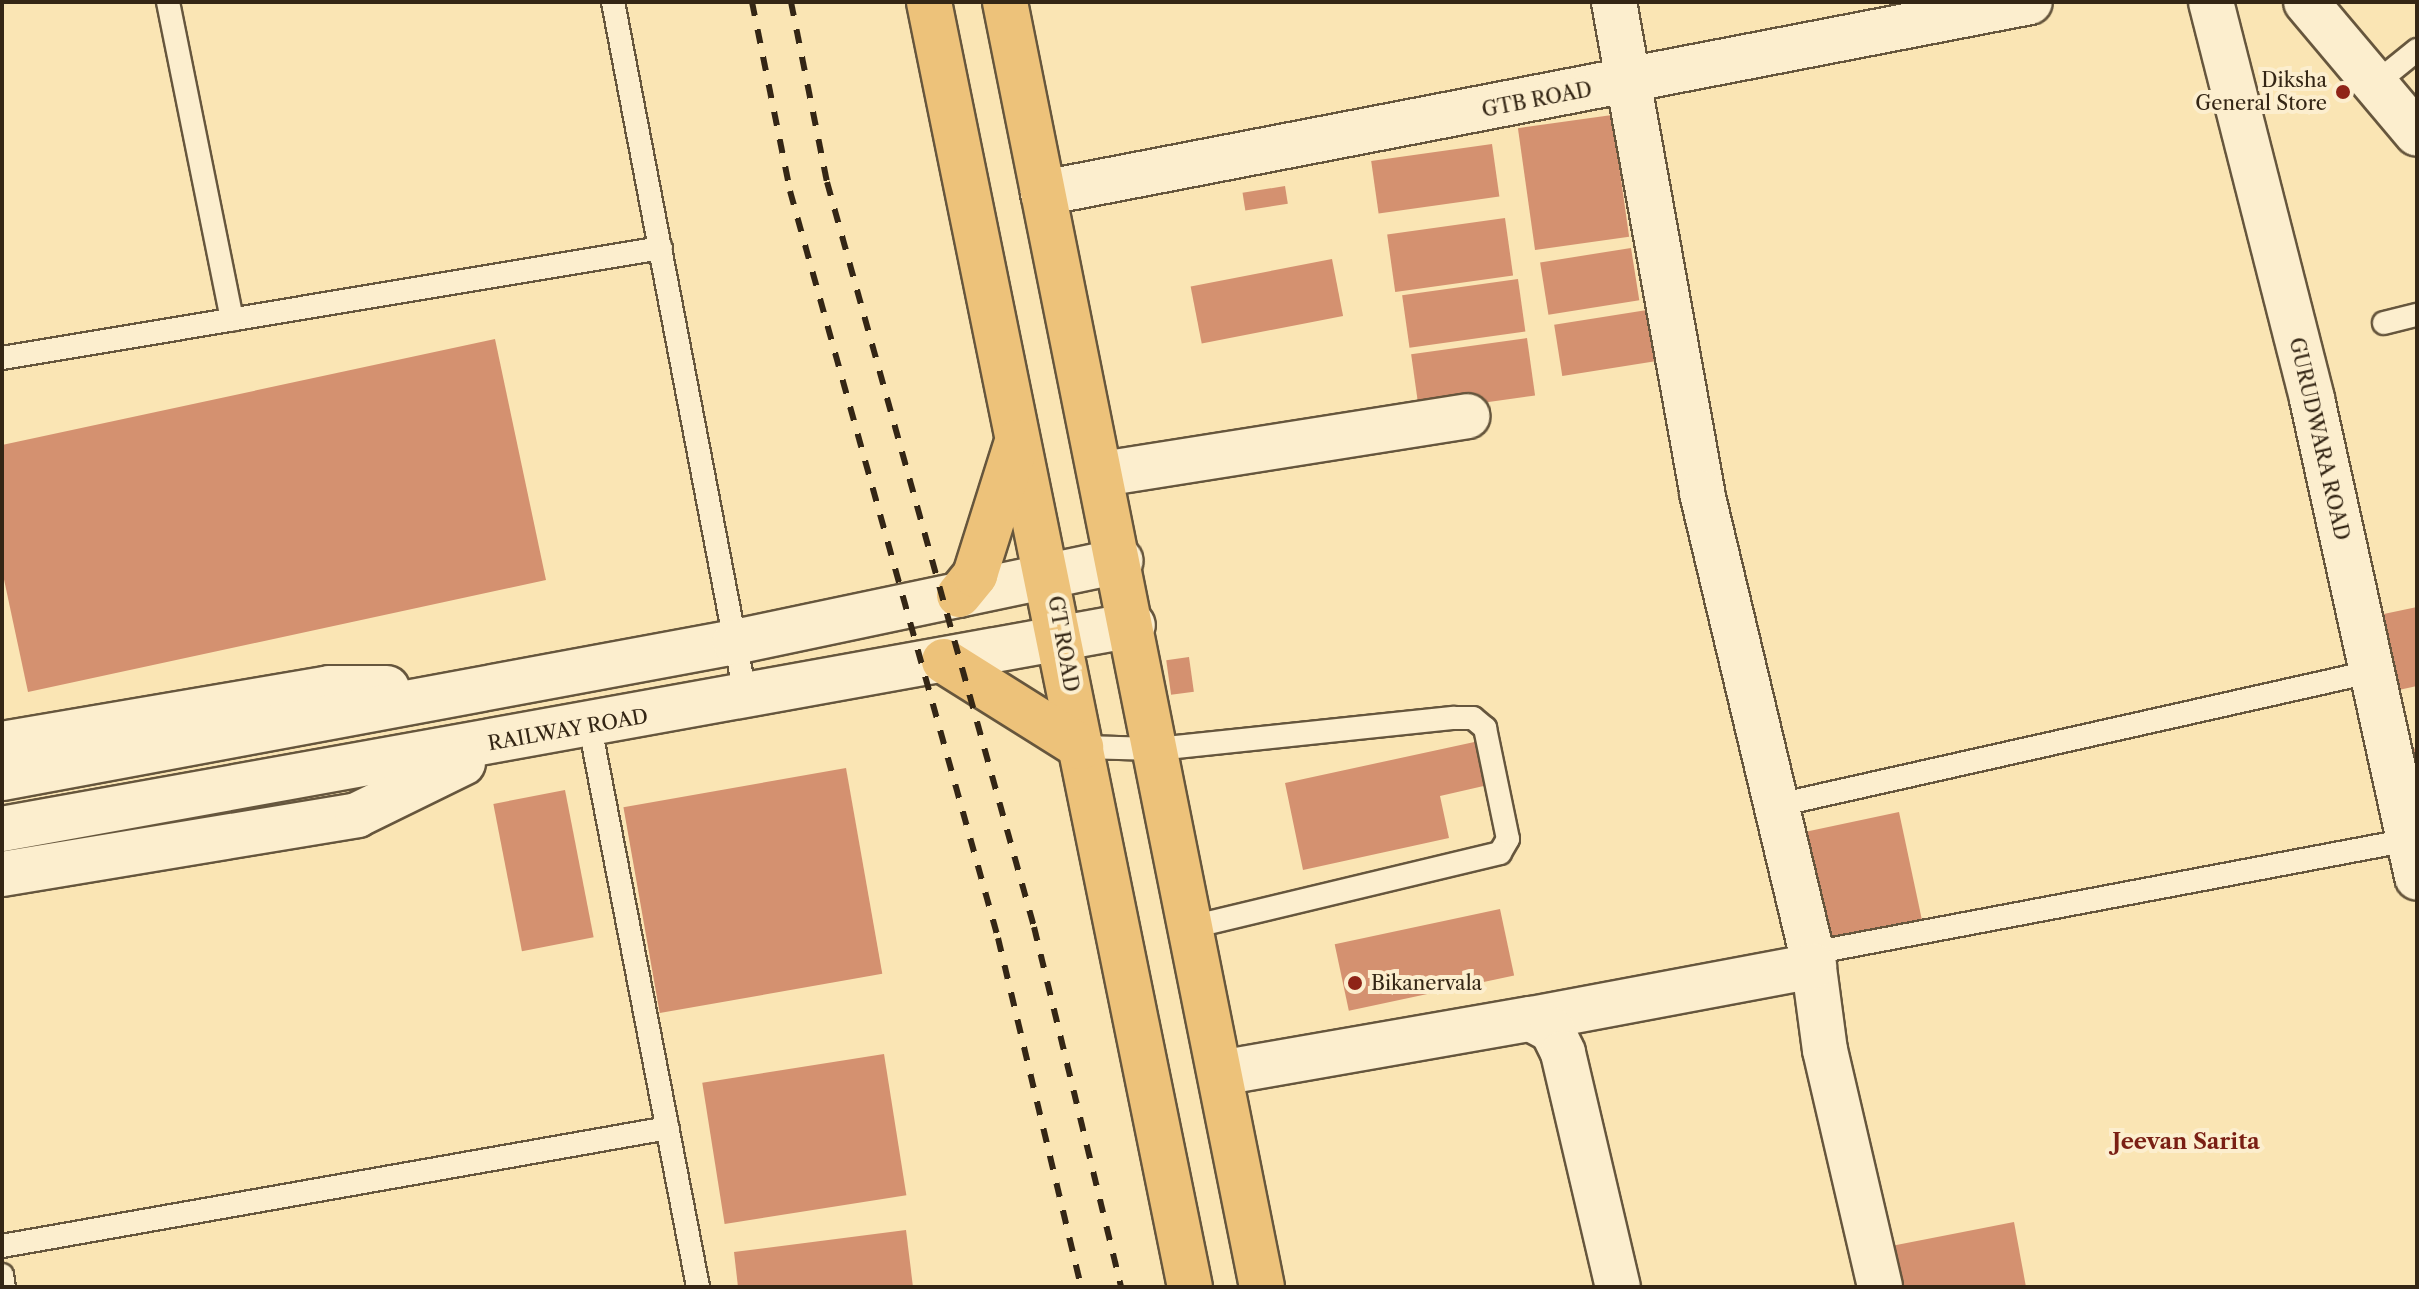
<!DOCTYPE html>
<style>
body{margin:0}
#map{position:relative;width:2419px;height:1289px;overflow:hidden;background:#fae5b4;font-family:"Libre Caslon Text",serif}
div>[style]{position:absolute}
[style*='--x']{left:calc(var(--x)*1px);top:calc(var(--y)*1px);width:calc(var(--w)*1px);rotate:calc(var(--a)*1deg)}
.building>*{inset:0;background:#d49170;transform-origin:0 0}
.roads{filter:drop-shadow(2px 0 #66563d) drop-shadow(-2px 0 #66563d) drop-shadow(0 2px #66563d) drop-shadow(0 -2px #66563d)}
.service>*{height:22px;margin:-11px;padding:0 11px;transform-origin:11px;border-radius:11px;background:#fceece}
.minor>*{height:44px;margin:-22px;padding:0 22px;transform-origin:22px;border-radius:22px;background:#fceece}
.tertiary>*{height:44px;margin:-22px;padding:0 22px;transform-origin:22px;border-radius:22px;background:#fceece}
.trunk>*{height:44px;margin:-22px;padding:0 22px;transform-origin:22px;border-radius:22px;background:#edc27a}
.rail>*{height:6px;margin-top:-3px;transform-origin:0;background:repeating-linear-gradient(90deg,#342615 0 14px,transparent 0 28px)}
.dots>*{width:22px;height:22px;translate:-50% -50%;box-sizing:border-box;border:4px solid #fceece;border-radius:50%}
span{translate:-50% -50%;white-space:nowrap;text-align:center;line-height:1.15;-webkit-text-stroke:8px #fceece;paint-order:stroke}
.poi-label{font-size:20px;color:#342615}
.right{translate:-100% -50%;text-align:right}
.left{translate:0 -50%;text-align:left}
.street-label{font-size:20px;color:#342615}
.neighbourhood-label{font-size:22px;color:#7a1f14;font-weight:700}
.frame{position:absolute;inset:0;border:4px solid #342615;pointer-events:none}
</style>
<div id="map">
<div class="building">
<i style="left:1612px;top:115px;width:123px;height:95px;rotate:82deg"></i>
<i style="left:1492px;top:144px;width:53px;height:122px;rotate:82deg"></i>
<i style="left:1285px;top:186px;width:18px;height:43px;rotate:81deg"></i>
<i style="left:1505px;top:218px;width:58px;height:119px;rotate:82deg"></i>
<i style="left:1631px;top:248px;width:53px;height:92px;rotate:81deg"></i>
<i style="left:1332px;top:259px;width:58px;height:144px;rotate:79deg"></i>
<i style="left:1518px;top:279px;width:53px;height:117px;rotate:82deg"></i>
<i style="left:1647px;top:310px;width:52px;height:94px;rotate:81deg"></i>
<i style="left:1527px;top:338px;width:58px;height:117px;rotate:82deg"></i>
<i style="clip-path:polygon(495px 339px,546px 580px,28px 692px,2px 570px,2px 445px)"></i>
<i style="clip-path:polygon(2417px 607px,2417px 686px,2394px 691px,2379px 615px)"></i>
<i style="left:1189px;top:657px;width:35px;height:23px;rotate:82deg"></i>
<i style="clip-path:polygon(1479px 741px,1488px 785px,1440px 796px,1449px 838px,1303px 870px,1285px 783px)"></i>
<i style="clip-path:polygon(2417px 748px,2417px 805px,2403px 751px)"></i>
<i style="left:846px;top:768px;width:209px;height:226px;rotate:80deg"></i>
<i style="left:565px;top:790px;width:150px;height:73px;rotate:79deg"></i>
<i style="left:1899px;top:812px;width:117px;height:100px;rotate:78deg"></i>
<i style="left:1500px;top:909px;width:68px;height:169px;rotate:78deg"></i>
<i style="left:884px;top:1054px;width:143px;height:184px;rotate:81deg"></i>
<i style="clip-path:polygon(2014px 1222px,2026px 1287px,1889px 1287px,1881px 1248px)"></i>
<i style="clip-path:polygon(906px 1230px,913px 1287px,738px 1287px,734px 1252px)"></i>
</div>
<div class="roads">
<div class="service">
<i style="--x:168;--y:2;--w:324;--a:78.6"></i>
<i style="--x:613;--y:2;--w:710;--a:79.2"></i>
<i style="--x:2375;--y:84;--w:54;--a:-39"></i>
<i style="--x:2384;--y:323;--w:34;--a:-14"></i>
<i style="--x:2;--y:358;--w:668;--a:-9.48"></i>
<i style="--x:590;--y:727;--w:570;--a:79.08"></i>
<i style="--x:1081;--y:747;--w:76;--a:1.5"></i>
<i style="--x:1157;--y:749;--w:299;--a:-6"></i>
<i style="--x:1454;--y:718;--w:19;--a:0"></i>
<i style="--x:1473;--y:718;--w:16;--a:40"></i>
<i style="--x:1485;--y:728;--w:113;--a:78.3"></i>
<i style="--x:1508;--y:839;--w:16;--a:120"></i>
<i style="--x:1500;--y:853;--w:317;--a:166.5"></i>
<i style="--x:1778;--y:805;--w:607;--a:-12.66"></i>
<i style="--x:1812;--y:953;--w:608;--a:-10.72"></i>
<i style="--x:2;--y:1246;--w:676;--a:-10.05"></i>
<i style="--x:2;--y:1275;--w:12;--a:81"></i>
</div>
<div class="minor">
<i style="--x:1614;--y:2;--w:499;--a:79.8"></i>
<i style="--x:1702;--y:493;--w:473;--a:76.6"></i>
<i style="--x:1812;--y:953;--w:98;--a:82.4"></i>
<i style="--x:1825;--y:1050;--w:243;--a:76.9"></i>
<i style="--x:2211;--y:2;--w:410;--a:75.7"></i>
<i style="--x:2312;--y:399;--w:490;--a:77.6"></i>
<i style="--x:1102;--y:474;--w:370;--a:-9"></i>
<i style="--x:1531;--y:1019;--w:288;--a:-10.6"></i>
<i style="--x:1220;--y:1073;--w:316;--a:-9.9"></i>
<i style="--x:1531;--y:1019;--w:24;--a:28"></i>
<i style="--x:1552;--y:1030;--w:25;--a:64"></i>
<i style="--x:1563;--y:1053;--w:240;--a:76.8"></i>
</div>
<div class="tertiary">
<i style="--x:2306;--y:2;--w:172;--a:49.9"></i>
<i style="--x:1043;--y:193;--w:1005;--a:-10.95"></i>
<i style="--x:2;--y:744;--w:332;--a:-9.7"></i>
<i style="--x:329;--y:688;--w:58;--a:0"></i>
<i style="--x:2;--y:778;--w:746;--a:-10.51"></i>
<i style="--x:735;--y:642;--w:394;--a:-11.9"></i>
<i style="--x:2;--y:829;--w:1149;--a:-10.22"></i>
<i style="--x:2;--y:874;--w:360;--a:-9.4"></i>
<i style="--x:357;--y:815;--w:118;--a:-26.1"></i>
</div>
<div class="trunk">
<i style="--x:929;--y:2;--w:1311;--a:78.52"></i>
<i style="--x:1005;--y:2;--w:1310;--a:78.69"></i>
<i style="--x:959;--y:595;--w:26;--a:-51"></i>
<i style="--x:975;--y:575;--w:139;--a:-72.5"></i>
<i style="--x:944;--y:661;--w:162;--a:32.1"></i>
</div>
</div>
<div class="rail">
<i style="--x:752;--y:2;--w:193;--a:78.6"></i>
<i style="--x:790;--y:191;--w:775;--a:74.44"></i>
<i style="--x:998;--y:938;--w:359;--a:76.6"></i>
<i style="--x:791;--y:2;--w:184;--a:78.7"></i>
<i style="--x:827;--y:182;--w:773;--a:74.47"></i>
<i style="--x:1034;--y:927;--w:370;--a:76.4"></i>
</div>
<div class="dots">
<i style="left:2343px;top:92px;background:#8f2418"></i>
<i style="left:1355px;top:983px;background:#8f2418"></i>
</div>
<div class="poi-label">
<span class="right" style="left:2327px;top:92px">Diksha<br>General Store</span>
<span class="left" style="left:1371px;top:983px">Bikanervala</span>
</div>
<div class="street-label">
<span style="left:1537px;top:100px;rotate:-11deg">GTB ROAD</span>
<span style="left:2319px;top:439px;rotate:77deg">GURUDWARA ROAD</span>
<span style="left:1063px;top:644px;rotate:80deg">GT ROAD</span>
<span style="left:568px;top:730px;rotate:-10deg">RAILWAY ROAD</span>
</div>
<div class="neighbourhood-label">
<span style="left:2186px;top:1142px">Jeevan Sarita</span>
</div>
<div class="frame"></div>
</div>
